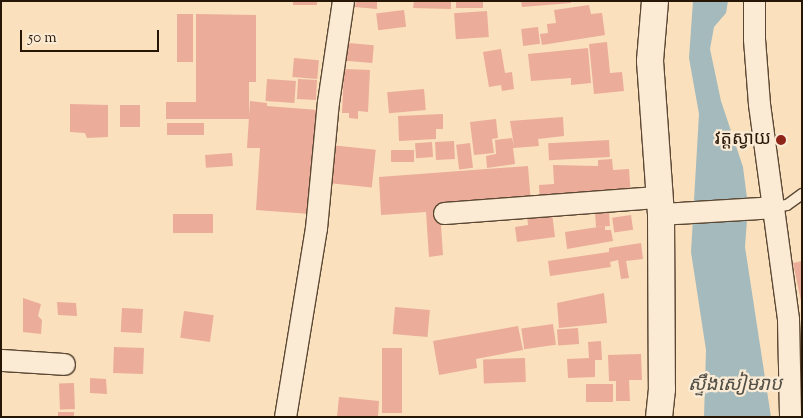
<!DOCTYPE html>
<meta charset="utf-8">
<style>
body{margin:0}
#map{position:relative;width:803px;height:418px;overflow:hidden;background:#fae0bd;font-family:"Sorts Mill Goudy","Noto Sans Khmer",serif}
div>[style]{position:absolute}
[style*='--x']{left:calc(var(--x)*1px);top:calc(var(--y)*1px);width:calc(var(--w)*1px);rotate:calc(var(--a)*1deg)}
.water>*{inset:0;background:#a4babc}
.building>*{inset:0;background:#ebac99;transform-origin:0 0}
.roads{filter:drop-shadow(1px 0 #5b4834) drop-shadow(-1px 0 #5b4834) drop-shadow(0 1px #5b4834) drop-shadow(0 -1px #5b4834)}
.service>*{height:10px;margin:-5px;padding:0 5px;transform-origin:5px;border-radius:5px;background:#fcebd4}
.minor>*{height:21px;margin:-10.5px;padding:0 10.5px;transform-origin:10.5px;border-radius:10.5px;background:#fcebd4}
.tertiary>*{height:26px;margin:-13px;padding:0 13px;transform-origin:13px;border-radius:13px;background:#fcebd4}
.dots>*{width:14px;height:14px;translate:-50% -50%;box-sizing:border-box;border:2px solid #fcebd4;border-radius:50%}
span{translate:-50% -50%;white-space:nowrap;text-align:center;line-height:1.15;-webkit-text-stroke:4.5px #fcebd4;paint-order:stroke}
.poi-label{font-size:18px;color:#261606}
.right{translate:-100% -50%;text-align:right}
.water-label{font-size:19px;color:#524f46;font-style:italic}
.frame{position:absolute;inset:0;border:2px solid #261606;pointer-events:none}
.scale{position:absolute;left:20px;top:30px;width:139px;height:22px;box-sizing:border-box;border:2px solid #261606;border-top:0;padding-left:6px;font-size:15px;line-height:18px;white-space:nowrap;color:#261606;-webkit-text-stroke:4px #fcebd4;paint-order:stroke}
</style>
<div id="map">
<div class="water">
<i style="clip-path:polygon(693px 1px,728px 1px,726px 13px,714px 27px,710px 49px,721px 101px,743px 167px,748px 206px,745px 247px,771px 417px,704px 417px,706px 350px,691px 252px,699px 114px,689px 58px)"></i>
</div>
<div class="building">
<i style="left:293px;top:1px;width:24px;height:4px"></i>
<i style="clip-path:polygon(356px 1px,377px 1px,377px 9px,355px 7px)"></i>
<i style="clip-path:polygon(414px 1px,451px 1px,451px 9px,413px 8px)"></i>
<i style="left:456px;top:1px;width:27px;height:7px"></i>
<i style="clip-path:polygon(521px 1px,571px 1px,571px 3px,522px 7px)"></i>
<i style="clip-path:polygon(589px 5px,591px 14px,602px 13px,605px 35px,542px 45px,540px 34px,548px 33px,547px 24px,556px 23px,554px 10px)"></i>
<i style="left:404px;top:10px;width:17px;height:28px;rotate:83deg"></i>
<i style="left:487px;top:11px;width:26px;height:33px;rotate:86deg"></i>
<i style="left:177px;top:14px;width:16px;height:48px"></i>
<i style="clip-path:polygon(196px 14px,256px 15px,256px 82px,249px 82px,249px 119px,166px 119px,166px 102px,196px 102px)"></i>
<i style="left:538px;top:27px;width:17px;height:17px;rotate:83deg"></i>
<i style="left:338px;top:42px;width:36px;height:18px;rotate:5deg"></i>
<i style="clip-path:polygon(607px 42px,610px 73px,622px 72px,624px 91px,594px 94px,589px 44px)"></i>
<i style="clip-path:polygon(588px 48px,591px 83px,571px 85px,571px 78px,531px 81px,528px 54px)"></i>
<i style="clip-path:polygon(501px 49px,505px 73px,512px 72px,514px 89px,502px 91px,501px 85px,489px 87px,483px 52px)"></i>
<i style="left:294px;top:58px;width:25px;height:19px;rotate:5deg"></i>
<i style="clip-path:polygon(344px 69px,370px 70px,368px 112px,358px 111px,358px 119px,349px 118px,349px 113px,342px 113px)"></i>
<i style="left:267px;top:79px;width:29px;height:22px;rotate:4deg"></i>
<i style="left:298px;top:79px;width:19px;height:20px;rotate:3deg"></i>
<i style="left:424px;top:89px;width:21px;height:37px;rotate:85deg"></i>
<i style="clip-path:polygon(250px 101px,267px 103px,267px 106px,318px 110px,310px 214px,256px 210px,260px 148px,247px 148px)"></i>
<i style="clip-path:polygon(70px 104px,108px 105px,108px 137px,87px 138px,85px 133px,70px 132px)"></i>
<i style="left:120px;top:105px;width:20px;height:22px"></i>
<i style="clip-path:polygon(443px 114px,443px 129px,436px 129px,436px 139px,399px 141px,398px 116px)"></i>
<i style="clip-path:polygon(563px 117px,564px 136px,538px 139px,539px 146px,513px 148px,515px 164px,487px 168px,486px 156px,496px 154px,495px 140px,512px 138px,514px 146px,510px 121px)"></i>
<i style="clip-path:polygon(496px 119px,498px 138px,492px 139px,494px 153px,474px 155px,470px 122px)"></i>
<i style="left:204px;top:123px;width:12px;height:37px;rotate:90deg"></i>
<i style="left:609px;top:140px;width:17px;height:61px;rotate:87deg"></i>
<i style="left:454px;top:141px;width:18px;height:19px;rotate:87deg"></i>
<i style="left:432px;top:142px;width:15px;height:17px;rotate:86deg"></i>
<i style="left:470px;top:143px;width:25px;height:14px;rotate:83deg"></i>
<i style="left:330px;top:145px;width:46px;height:38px;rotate:6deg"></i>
<i style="left:414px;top:150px;width:12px;height:23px;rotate:90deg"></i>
<i style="left:232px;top:153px;width:13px;height:27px;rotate:86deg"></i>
<i style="clip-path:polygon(612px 159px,613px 170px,629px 169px,631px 197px,540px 203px,539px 185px,554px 184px,553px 165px,598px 166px,598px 160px)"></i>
<i style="clip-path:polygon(528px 166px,531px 204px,440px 211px,443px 255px,429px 257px,426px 212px,381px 215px,379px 177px)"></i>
<i style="left:609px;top:212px;width:14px;height:14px;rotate:86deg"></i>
<i style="clip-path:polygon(552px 213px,555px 237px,517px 242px,515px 227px,528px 225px,527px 216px)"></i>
<i style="left:173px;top:214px;width:40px;height:19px"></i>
<i style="left:631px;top:215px;width:15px;height:19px;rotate:82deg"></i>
<i style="clip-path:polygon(605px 226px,605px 230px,611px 230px,613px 241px,567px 249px,565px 232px)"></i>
<i style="clip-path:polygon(641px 243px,643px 259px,626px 261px,629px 278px,621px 279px,618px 260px,610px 262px,611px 267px,550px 276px,548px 261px,609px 252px,609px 248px)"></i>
<i style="clip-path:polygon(802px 261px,802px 301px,801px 301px,793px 263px)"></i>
<i style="clip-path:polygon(604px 293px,607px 323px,559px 328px,557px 303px)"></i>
<i style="clip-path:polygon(23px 298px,41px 304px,38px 316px,42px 320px,41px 334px,23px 332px)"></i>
<i style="clip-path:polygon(57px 302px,76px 303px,77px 316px,58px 315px)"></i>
<i style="left:395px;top:307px;width:35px;height:27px;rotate:5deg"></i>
<i style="left:122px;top:308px;width:21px;height:24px;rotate:3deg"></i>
<i style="left:184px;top:311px;width:30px;height:27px;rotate:8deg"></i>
<i style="left:553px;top:324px;width:21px;height:32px;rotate:82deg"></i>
<i style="clip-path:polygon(518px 326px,523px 350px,476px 359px,477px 368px,439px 375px,433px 341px)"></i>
<i style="left:578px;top:328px;width:16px;height:21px;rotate:86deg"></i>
<i style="clip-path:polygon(601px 341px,602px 360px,595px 360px,595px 377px,568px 378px,567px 359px,589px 358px,588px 342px)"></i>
<i style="left:114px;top:347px;width:30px;height:26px;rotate:2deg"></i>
<i style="left:382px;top:348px;width:20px;height:65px"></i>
<i style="clip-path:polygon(641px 354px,642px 380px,629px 380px,630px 401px,616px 401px,616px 381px,609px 381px,608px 355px)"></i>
<i style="left:525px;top:358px;width:24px;height:42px;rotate:88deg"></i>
<i style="clip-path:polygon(90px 378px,106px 379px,107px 394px,90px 393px)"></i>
<i style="left:74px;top:383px;width:26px;height:15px;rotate:88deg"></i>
<i style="left:586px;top:384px;width:27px;height:18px"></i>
<i style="clip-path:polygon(339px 397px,379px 401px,378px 417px,337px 417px)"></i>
<i style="left:58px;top:412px;width:16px;height:5px"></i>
</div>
<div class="roads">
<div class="service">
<i style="--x:774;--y:207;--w:13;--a:-9"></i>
<i style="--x:787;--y:205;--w:19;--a:-36"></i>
</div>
<div class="minor">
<i style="--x:754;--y:1;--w:38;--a:90"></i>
<i style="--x:754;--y:39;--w:65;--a:85.6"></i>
<i style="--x:759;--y:104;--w:217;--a:82.3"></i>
<i style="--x:788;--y:319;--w:98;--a:88.8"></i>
<i style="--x:444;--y:213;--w:216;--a:-4.3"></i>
<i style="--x:661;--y:214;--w:113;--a:-3.5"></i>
<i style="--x:1;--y:360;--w:63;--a:3.6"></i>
<i style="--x:285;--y:417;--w:192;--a:-80.7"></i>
<i style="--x:316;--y:228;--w:127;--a:-84.6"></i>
<i style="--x:328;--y:102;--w:102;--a:-81.6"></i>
</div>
<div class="tertiary">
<i style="--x:655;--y:1;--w:60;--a:94.8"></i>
<i style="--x:650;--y:61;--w:153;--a:85.9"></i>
<i style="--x:661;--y:214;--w:175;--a:89.7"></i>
<i style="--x:662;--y:389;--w:28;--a:96"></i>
</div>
</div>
<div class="dots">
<i style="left:781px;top:140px;background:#8f2418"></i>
</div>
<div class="poi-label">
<span class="right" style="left:771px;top:140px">វត្តស្វាយ</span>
</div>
<div class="water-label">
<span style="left:735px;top:386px">ស្ទឹងសៀមរាប</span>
</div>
<div class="frame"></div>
<div class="scale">50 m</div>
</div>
